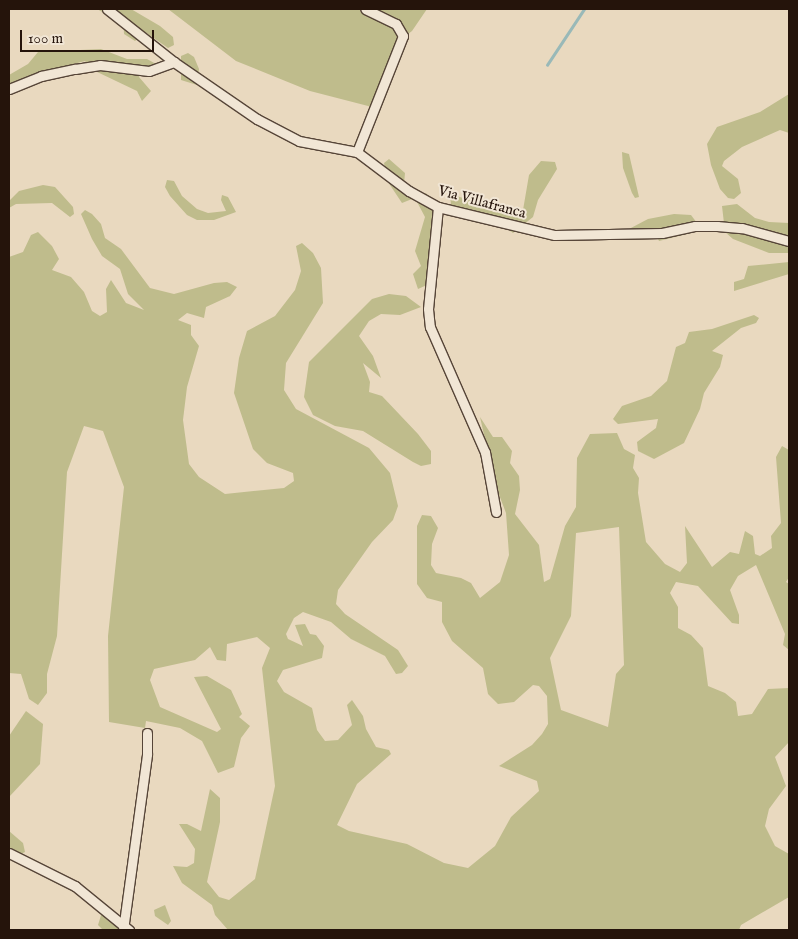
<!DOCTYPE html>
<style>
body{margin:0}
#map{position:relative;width:798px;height:939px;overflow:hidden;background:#e9d9bf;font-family:"IM FELL English",serif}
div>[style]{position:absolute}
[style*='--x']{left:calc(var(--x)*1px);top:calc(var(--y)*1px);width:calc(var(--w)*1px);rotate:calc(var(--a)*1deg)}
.green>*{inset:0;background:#bfbc8c}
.stream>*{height:2.5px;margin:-1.25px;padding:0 1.25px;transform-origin:1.25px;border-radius:1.25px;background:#99b9b8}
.roads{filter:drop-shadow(1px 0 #564538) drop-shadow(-1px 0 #564538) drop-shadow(0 1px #564538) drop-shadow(0 -1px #564538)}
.minor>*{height:9px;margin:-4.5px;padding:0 4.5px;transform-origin:4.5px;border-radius:4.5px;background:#f1e6d5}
span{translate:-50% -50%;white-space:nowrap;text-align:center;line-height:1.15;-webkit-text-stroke:4px #f1e6d5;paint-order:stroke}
.street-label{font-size:15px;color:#25140b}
.frame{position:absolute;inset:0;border:10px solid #25140b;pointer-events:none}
.scale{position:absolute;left:20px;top:30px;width:134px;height:22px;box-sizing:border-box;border:2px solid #25140b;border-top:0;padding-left:6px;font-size:15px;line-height:18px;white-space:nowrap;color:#25140b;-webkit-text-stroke:4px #f1e6d5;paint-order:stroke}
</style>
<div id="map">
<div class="green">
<i style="clip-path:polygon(97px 9px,131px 9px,160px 26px,173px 37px,174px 45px,168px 48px,145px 32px,135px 41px,124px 34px,123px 15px,113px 10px,111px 17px)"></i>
<i style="clip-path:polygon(168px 9px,427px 9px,412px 31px,399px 41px,372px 107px,310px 91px,236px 61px)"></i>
<i style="clip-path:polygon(101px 49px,127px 59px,147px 59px,156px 64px,158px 75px,141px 73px,139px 77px,151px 91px,142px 101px,137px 91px,93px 70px,85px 61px,35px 74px,9px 86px,9px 75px,28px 64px,38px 52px)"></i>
<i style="clip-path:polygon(188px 53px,194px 57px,199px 69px,197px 85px,181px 80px,181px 56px)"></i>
<i style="clip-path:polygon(789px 94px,789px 133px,780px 130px,742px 147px,724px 161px,722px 166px,738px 179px,741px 193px,734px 199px,728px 198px,720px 189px,711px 165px,707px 144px,717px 127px,760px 112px)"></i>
<i style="clip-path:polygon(622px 152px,629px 154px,639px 197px,635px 198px,632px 193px,623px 168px)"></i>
<i style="clip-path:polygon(389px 159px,405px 173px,404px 184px,412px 199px,402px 203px,388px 182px,384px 163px)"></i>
<i style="clip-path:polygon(541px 161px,555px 162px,557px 169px,538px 200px,533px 217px,513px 233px,499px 223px,468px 218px,451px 205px,450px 194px,515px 214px,523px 210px,529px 175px)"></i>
<i style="clip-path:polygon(167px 180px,174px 181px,182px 196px,197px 209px,208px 213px,226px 211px,221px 200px,222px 195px,228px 197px,236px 212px,214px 220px,197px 220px,187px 215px,170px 196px,165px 187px)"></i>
<i style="clip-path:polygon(43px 185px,55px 187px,73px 207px,74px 214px,70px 217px,52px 203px,16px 204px,9px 208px,9px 201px,19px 191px)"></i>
<i style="clip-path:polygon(426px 193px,435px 206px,429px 284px,418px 289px,413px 274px,421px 266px,415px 251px,425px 217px,416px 200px)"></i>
<i style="clip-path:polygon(737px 204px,755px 218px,769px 222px,789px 223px,789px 253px,769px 253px,733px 239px,725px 232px,722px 206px)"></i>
<i style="clip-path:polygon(evenodd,85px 210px,92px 214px,101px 224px,105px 238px,121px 249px,150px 288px,174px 294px,214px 283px,227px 282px,237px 287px,230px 296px,206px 307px,204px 318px,187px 313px,178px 320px,191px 325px,191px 335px,199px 346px,187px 387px,183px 420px,189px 464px,199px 477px,225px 494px,284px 488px,294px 481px,293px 473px,267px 463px,253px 449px,234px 393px,239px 358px,247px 331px,275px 316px,295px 290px,301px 271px,296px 246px,302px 243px,313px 253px,321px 268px,323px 303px,286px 363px,284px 390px,296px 409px,369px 448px,390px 473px,398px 506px,393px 520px,372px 542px,338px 590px,336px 604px,345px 614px,398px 650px,408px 666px,402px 673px,396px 674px,385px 656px,351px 639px,331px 622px,303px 612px,294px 618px,286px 634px,288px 639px,303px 646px,295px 625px,305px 624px,310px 634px,316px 635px,324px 646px,322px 658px,283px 670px,277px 681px,284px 692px,312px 708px,317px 730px,325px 741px,338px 740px,352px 725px,347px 705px,352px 700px,363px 716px,366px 729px,376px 747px,389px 750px,391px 754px,357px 784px,337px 825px,349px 831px,407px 844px,444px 863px,468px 868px,495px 846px,511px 817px,539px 791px,537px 781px,499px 766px,532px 745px,542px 734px,548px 724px,547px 696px,539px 686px,533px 685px,514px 702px,498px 704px,488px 694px,483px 668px,452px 641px,442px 622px,442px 602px,427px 598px,417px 584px,417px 526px,422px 515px,431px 516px,438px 528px,432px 544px,431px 565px,436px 573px,461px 578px,471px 583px,480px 598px,500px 582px,509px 555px,506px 513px,495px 484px,480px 417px,493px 437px,502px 437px,512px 451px,510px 463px,519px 476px,520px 490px,515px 514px,539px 545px,544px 582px,550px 579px,565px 526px,576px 507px,577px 458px,590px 434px,617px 433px,624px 449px,635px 455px,633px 468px,639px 478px,638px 493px,646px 542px,665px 564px,680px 572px,687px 563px,685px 526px,712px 567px,730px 552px,739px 554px,745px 531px,753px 536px,755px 554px,760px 556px,772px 548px,771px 536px,781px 523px,776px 457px,782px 446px,789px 450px,789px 577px,786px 582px,789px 584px,789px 650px,783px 645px,785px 634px,756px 565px,738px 576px,730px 590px,739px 615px,739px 624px,732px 623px,698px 586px,676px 582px,670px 593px,678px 607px,678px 628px,691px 635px,703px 648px,708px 686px,725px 693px,736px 702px,738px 716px,752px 714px,768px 689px,789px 688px,789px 742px,775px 757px,786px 786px,769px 809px,765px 826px,775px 846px,789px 854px,789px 897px,741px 925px,739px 930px,228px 930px,215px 915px,212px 905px,182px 883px,173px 866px,187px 867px,194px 863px,195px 849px,179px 824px,187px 824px,201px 831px,210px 789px,220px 798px,220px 822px,207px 882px,219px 897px,229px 900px,255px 879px,275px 786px,262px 668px,270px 648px,257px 637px,227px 644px,226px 661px,217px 660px,210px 647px,195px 660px,154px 669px,150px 680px,160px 707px,217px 732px,221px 729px,194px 677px,207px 676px,231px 690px,242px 714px,239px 717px,250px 726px,241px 738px,234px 767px,218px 773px,202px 741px,180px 728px,146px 721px,145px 728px,109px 722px,108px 636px,124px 487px,103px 431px,84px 426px,67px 472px,57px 636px,47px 674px,47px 693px,38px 705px,29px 699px,21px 674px,9px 673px,9px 257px,23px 252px,31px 235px,38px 232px,52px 246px,59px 259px,52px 270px,71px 277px,84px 292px,92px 311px,100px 316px,107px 312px,106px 289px,111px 280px,126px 303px,144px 310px,128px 294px,120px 269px,102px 256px,92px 239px,81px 214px,85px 210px,619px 527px,624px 665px,616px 674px,608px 727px,561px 710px,550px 658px,571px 616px,576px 533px,619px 527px)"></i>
<i style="clip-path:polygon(674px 214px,691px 215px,697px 223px,695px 232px,659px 241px,656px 234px,629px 229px,648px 219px)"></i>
<i style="clip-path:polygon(789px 262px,789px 274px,734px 291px,734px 282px,744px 279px,748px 266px)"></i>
<i style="clip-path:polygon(389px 294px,406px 296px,421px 307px,400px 315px,381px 314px,369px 321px,359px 336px,373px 356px,381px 378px,363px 363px,370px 382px,369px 392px,382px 396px,418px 434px,431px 451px,431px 464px,421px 466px,413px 462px,363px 431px,335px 426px,313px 415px,304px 397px,309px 362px,372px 299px)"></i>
<i style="clip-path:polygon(754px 315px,759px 318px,756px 323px,741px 328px,712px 351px,723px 355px,720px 367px,704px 393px,700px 409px,684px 443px,654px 459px,638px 451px,637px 442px,656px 428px,658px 419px,618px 424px,613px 419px,622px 406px,651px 396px,667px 381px,676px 347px,685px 343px,689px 332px,712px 329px)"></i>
<i style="clip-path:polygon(26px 711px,43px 724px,40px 764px,9px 797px,9px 736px)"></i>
<i style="clip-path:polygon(9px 831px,23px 843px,25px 852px,9px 860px)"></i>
<i style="clip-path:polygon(165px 905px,171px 921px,168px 925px,155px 916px,154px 910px)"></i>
<i style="clip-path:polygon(102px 912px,119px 919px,119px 930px,103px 930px,98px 925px)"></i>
</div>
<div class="stream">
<i style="--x:547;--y:65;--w:67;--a:-56.5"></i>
</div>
<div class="roads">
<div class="minor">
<i style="--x:107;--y:9;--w:85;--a:38.3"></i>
<i style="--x:174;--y:62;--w:101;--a:34.5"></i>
<i style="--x:257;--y:119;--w:47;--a:27.6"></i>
<i style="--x:299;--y:141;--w:59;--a:10.7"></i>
<i style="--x:357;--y:152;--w:65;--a:36.9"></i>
<i style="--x:409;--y:191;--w:33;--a:29"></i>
<i style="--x:438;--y:207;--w:120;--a:13.5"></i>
<i style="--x:555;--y:235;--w:107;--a:-1.1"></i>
<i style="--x:662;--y:233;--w:34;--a:-12"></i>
<i style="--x:695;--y:226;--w:22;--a:0"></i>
<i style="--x:717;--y:226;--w:25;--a:5"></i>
<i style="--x:742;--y:228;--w:49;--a:15.5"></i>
<i style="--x:9;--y:89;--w:35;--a:-22"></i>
<i style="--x:41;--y:76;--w:35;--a:-12"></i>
<i style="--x:75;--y:69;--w:25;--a:-9"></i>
<i style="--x:100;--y:65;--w:49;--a:7"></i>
<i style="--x:149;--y:71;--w:27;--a:-20"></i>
<i style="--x:357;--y:152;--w:125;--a:-68.4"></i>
<i style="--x:403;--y:36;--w:14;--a:-120"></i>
<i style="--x:396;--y:24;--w:34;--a:-154"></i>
<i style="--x:438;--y:207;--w:102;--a:95.6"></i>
<i style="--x:428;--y:309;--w:18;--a:84"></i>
<i style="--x:430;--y:327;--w:137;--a:66.3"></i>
<i style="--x:485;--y:452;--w:61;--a:79.6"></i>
<i style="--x:9;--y:853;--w:74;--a:26.6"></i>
<i style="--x:75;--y:886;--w:70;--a:39.2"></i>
<i style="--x:123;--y:930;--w:178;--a:-82.2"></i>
<i style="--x:147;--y:754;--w:21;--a:-90"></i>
</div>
</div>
<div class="street-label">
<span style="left:482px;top:202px;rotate:15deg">Via Villafranca</span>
</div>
<div class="frame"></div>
<div class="scale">100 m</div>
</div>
